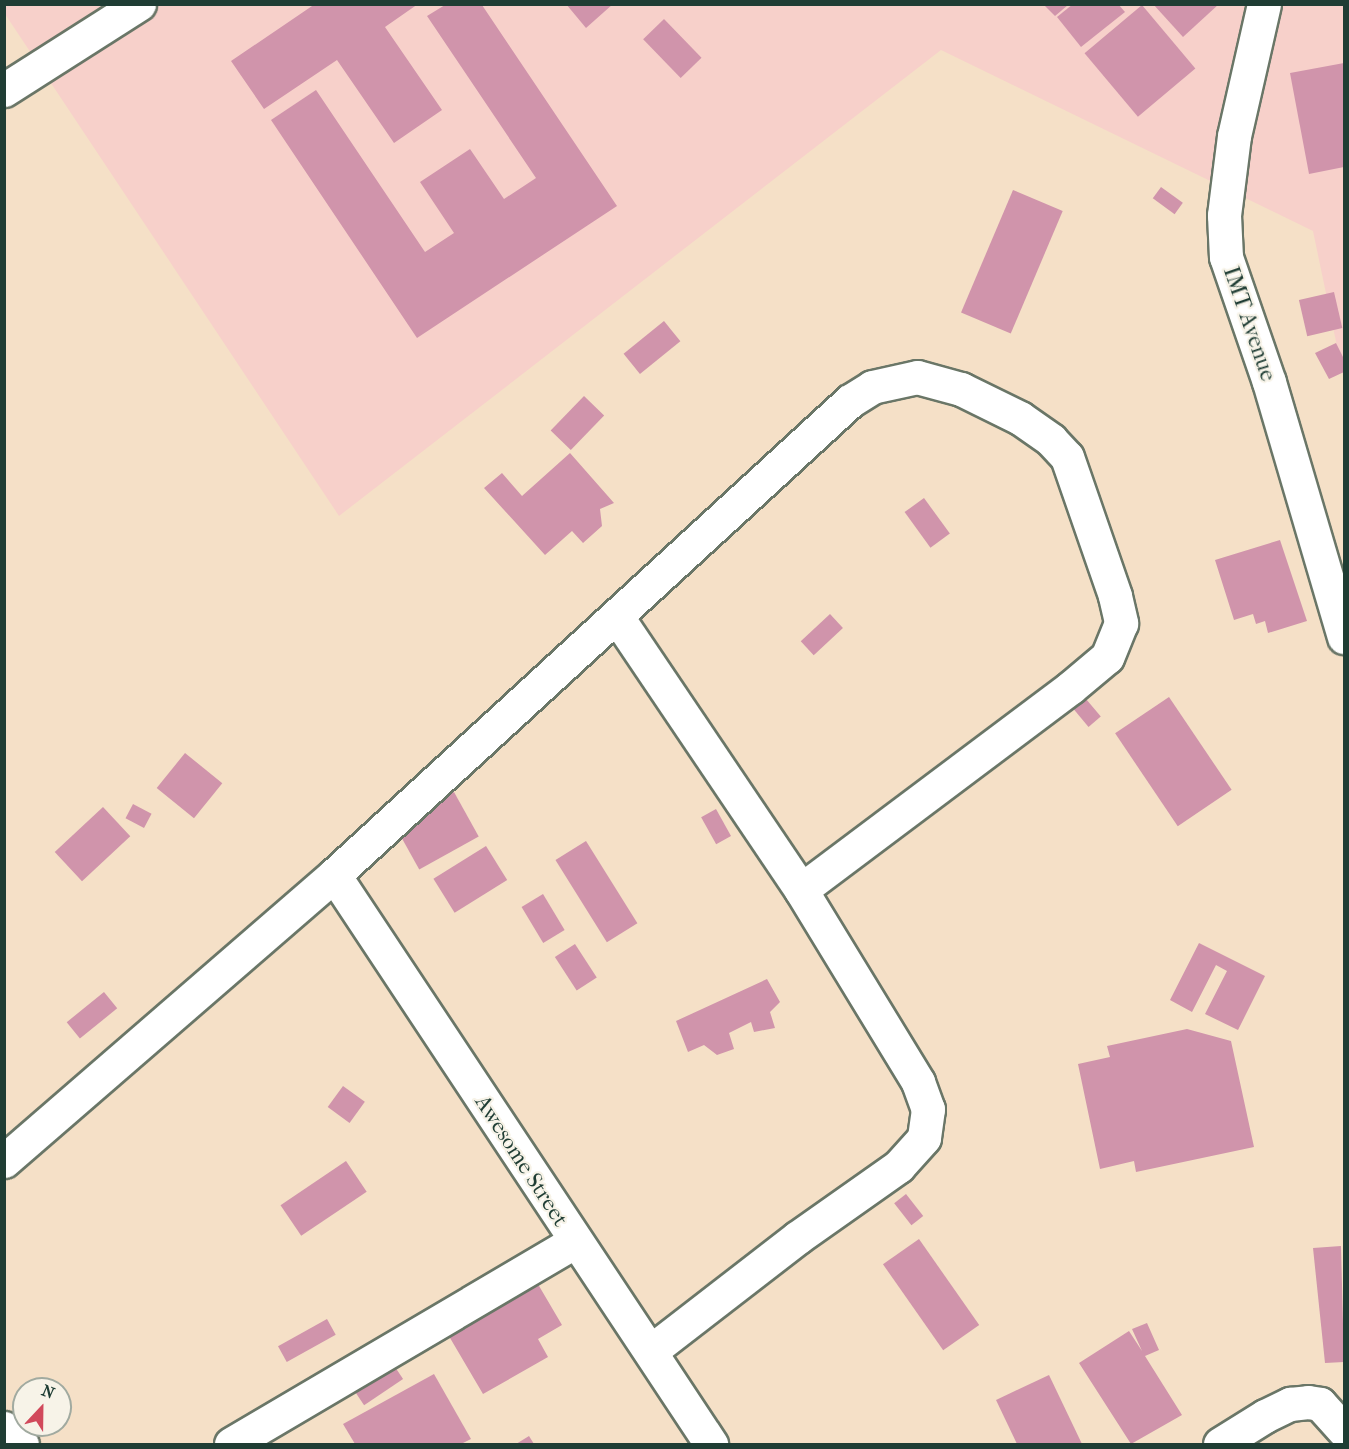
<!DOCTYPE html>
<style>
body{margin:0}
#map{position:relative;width:1349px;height:1449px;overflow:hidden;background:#f5e0c7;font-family:"IM FELL French Canon",serif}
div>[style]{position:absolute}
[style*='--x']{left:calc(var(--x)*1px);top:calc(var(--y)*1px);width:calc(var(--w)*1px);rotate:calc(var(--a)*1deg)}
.built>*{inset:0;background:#f7d0ca}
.building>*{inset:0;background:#d094ab;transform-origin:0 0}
.roads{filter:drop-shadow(2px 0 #6a7667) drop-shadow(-2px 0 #6a7667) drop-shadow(0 2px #6a7667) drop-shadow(0 -2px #6a7667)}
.minor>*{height:33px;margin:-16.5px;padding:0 16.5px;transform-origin:16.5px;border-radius:16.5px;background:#fff}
span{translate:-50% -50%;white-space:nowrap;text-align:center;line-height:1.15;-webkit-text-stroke:4.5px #f7f3e8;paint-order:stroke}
.street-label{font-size:22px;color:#1f3d34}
.frame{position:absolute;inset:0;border:6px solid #1f3d34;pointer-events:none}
.north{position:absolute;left:12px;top:1377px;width:60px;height:60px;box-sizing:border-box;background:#f7f3e8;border:2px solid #a1aaa0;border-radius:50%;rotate:22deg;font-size:16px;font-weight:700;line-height:24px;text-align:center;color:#1f3d34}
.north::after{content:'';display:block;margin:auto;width:21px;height:27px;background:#d1495b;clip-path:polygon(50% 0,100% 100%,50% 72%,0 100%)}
</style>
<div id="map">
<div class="built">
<i style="clip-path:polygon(4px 5px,1344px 5px,1344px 380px,1313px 231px,941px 50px,339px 516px,5px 14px)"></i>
</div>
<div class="building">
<i style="clip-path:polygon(315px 4px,418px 4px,385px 27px,442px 110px,394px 143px,337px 60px,264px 109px,231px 61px)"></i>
<i style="clip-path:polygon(566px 4px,613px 4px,586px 28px)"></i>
<i style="clip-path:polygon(1073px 4px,1118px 4px,1125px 12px,1081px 47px,1057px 17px)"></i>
<i style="clip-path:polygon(1153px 4px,1219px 4px,1183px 37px)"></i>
<i style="clip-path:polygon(445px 5px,482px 5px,617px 206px,417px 338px,271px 120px,316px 90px,425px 252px,454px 233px,420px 182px,470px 149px,504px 199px,536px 178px,427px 16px)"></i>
<i style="clip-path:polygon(1044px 5px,1068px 5px,1055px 16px)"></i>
<i style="left:1142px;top:5px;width:83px;height:75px;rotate:50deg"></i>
<i style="left:664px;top:19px;width:54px;height:29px;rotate:46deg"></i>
<i style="clip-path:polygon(1344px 63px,1344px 167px,1309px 174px,1290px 73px)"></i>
<i style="left:1161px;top:187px;width:27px;height:14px;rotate:36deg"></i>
<i style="left:1013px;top:190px;width:54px;height:133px;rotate:23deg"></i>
<i style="left:1334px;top:292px;width:37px;height:36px;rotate:77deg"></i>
<i style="left:664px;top:321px;width:26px;height:52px;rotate:51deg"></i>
<i style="clip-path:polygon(1336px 343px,1344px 359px,1344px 372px,1329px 379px,1315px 353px)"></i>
<i style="left:584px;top:396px;width:28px;height:48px;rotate:44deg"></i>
<i style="clip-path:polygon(570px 453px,614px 503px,600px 509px,602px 526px,583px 543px,572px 531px,545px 555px,484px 488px,502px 473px,522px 496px)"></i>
<i style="left:924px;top:498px;width:44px;height:24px;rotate:54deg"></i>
<i style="clip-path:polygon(1280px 540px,1307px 621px,1268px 633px,1265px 621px,1256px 624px,1253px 614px,1234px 620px,1215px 560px)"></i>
<i style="left:830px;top:614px;width:19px;height:40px;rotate:47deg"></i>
<i style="left:1169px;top:697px;width:112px;height:65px;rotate:56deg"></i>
<i style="left:1086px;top:699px;width:23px;height:16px;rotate:50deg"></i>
<i style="left:185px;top:753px;width:48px;height:45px;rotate:39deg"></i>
<i style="left:454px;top:792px;width:51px;height:68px;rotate:61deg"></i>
<i style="left:133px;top:804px;width:21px;height:16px;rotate:28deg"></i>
<i style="left:103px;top:807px;width:40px;height:66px;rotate:47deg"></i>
<i style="left:716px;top:809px;width:31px;height:17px;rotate:61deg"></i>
<i style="left:586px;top:841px;width:97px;height:36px;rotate:58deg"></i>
<i style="left:486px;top:846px;width:40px;height:62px;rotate:58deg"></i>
<i style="left:543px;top:894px;width:42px;height:25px;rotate:59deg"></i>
<i style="clip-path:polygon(1199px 943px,1265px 976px,1238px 1030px,1205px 1014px,1227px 971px,1216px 965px,1192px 1012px,1170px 1000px)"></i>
<i style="left:575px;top:944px;width:40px;height:24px;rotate:57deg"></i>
<i style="clip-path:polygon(767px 979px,780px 1002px,770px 1012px,775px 1028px,754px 1032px,751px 1022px,729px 1033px,734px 1049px,717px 1055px,704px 1045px,688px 1052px,676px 1021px)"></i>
<i style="left:104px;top:992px;width:21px;height:48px;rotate:51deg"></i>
<i style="clip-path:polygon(1187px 1029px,1231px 1041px,1254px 1147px,1136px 1172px,1134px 1161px,1100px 1169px,1078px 1064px,1110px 1057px,1107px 1046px)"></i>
<i style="left:343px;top:1086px;width:27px;height:26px;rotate:36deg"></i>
<i style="left:346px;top:1161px;width:37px;height:79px;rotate:56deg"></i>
<i style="left:906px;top:1194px;width:28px;height:15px;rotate:52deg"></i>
<i style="left:919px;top:1239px;width:105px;height:44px;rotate:55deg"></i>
<i style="clip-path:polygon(1341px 1246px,1344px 1362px,1325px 1363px,1313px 1248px)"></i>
<i style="clip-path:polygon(532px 1274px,562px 1325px,538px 1339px,548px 1357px,483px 1394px,443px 1326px)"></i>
<i style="left:327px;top:1319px;width:18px;height:56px;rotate:61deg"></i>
<i style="clip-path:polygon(1147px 1323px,1159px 1350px,1145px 1356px,1182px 1415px,1131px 1444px,1079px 1363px,1129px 1331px,1142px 1351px,1132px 1329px)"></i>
<i style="left:393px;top:1364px;width:18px;height:47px;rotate:56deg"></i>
<i style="clip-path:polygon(434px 1374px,471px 1439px,461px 1444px,355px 1444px,343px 1424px)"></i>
<i style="clip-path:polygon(1049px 1375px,1082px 1444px,1017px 1444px,996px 1400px)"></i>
<i style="clip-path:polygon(529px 1436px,534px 1444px,516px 1444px)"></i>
</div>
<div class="roads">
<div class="minor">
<i style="--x:1264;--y:4;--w:135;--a:102.8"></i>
<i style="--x:1234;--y:136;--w:80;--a:97.2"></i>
<i style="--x:1224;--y:215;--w:42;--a:87.3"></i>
<i style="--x:1226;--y:257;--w:132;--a:71"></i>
<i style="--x:1269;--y:382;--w:266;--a:73.6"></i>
<i style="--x:4;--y:90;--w:160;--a:-32.5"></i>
<i style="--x:617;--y:617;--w:329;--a:56"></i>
<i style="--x:801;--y:890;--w:225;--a:58.6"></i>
<i style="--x:918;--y:1082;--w:29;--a:70"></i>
<i style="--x:928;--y:1109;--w:29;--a:98"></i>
<i style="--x:924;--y:1138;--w:38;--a:132"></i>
<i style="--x:899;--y:1166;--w:125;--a:144.8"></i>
<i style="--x:797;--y:1238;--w:185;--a:142.3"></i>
<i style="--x:334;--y:875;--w:683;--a:56.47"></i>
<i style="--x:4;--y:1161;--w:437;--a:-40.9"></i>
<i style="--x:334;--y:875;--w:701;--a:-42.57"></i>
<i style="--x:850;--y:401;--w:26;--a:-32"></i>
<i style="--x:872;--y:387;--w:46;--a:-12.5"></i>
<i style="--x:917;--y:377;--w:46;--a:15.3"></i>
<i style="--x:961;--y:389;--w:66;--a:26.2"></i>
<i style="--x:1020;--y:418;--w:38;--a:35"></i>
<i style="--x:1051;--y:440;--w:23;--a:47"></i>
<i style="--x:1067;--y:457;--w:147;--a:70.9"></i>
<i style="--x:1115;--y:596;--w:28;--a:77"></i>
<i style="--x:1121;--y:623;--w:37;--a:112"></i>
<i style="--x:1107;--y:657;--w:48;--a:140"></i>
<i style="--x:1070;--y:688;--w:336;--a:143.1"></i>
<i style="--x:4;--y:1428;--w:24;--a:42"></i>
<i style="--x:231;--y:1444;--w:398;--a:-30.5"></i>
<i style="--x:1220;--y:1444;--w:53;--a:-31.9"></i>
<i style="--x:1265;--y:1416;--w:28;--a:-26"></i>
<i style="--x:1290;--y:1404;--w:18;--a:-6"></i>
<i style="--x:1308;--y:1402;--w:12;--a:9"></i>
<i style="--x:1320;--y:1404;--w:36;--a:48"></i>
</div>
</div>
<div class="street-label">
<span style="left:1249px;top:324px;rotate:71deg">IMT Avenue</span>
<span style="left:521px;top:1161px;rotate:57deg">Awesome Street</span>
</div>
<div class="frame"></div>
<div class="north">N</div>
</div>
